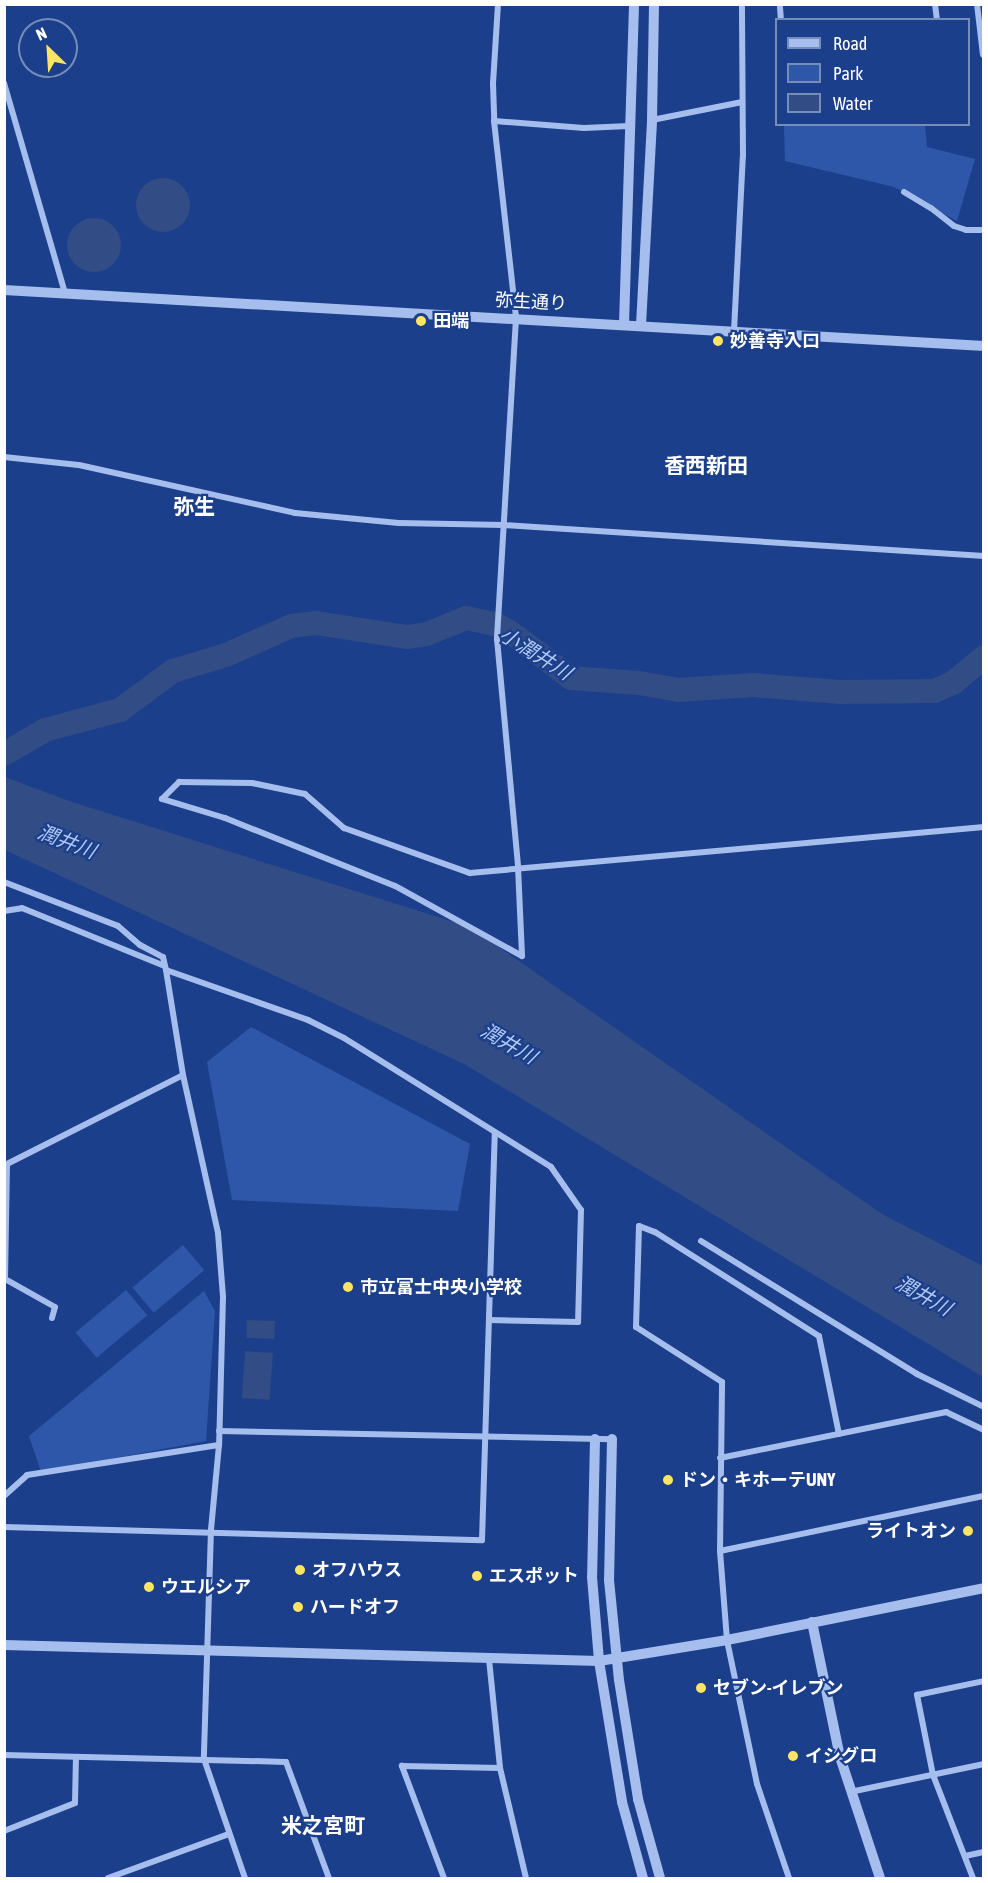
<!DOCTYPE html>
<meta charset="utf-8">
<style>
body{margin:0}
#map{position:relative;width:988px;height:1883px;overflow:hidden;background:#1b3f8b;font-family:"Asap Condensed","Noto Sans JP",sans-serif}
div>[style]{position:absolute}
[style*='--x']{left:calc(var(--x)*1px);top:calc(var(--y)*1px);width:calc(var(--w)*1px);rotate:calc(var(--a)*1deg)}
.green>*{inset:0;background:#2e57a9;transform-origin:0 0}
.water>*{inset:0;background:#324c85;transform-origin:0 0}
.round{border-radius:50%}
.river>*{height:24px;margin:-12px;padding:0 12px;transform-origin:12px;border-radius:12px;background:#324c85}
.minor>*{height:6px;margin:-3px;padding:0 3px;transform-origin:3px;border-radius:3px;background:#a6beed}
.tertiary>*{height:10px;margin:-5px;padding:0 5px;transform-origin:5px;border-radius:5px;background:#a6beed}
.dots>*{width:16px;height:16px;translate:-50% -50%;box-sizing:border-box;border:3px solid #1b3f8b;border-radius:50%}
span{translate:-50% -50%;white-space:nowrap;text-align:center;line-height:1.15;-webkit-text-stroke:4.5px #1b3f8b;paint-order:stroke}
.street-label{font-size:18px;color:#fff}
.poi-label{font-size:18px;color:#fff;font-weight:700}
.left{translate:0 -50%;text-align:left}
.right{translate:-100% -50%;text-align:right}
.water-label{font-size:20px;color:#b2c9f4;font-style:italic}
.quarter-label{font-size:21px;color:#fff;font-weight:700}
.frame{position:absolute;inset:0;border:6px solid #fff;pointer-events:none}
.legend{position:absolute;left:775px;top:18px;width:195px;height:108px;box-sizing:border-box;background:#1b3f8b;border:2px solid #768cb9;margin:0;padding:8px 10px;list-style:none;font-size:18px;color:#fff}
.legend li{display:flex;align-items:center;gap:12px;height:30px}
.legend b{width:30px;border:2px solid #768cb9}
.north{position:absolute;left:18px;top:18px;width:60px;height:60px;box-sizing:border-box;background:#1b3f8b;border:2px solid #768cb9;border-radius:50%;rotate:335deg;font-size:16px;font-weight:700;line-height:24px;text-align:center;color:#fff}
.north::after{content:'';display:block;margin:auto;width:21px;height:27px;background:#fee463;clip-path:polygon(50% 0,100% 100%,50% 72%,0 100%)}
</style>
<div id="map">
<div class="green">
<i style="clip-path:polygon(784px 125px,925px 125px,927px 147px,975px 159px,957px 221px,894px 187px,785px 161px)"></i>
<i style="clip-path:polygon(251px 1027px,470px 1144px,458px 1211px,232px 1200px,207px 1062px)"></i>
<i style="left:183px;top:1245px;width:33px;height:66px;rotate:50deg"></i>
<i style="left:126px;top:1290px;width:33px;height:66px;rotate:50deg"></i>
<i style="clip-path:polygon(204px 1291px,215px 1311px,206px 1441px,41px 1472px,29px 1436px)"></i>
</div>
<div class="water">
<i class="round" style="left:136px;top:178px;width:54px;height:54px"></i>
<i class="round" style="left:67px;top:218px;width:54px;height:54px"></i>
<i style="clip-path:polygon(5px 777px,72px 802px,470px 927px,882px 1214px,983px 1266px,983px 1377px,464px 1064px,5px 850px)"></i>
<i style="left:247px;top:1320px;width:28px;height:18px;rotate:2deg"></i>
<i style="left:245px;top:1351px;width:28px;height:47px;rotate:4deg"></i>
</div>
<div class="river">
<i style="--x:4;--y:754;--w:48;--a:-30.3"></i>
<i style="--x:45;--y:730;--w:78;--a:-14.9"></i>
<i style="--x:120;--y:710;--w:66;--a:-36.3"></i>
<i style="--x:173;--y:671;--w:55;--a:-16.8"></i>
<i style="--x:226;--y:655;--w:71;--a:-24"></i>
<i style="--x:291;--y:626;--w:25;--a:-7"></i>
<i style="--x:316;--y:623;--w:93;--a:8.7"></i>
<i style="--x:408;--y:637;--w:19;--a:-9"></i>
<i style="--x:427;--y:634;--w:42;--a:-22.3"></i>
<i style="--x:466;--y:618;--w:30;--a:12"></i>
<i style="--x:495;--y:624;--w:17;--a:28"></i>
<i style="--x:510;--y:632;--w:76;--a:37"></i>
<i style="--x:571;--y:678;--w:68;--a:4.2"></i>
<i style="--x:639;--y:683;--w:39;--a:10"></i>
<i style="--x:677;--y:690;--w:76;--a:-3.8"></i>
<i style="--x:753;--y:685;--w:87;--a:4.6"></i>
<i style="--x:840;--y:692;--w:94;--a:-0.6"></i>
<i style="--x:934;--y:691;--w:21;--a:-23"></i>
<i style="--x:953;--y:683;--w:40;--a:-40"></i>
</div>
<div class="minor">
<i style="--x:498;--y:4;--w:80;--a:93.6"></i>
<i style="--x:493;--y:84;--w:37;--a:88"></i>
<i style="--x:494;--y:121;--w:198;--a:83.6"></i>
<i style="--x:516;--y:318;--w:322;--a:93.4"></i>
<i style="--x:497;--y:639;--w:229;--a:84.7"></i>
<i style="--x:518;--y:867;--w:89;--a:87.4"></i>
<i style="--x:935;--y:4;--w:16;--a:83"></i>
<i style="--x:977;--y:4;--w:51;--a:83.3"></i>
<i style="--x:780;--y:7;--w:13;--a:86"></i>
<i style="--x:4;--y:83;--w:219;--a:73.8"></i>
<i style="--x:652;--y:120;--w:92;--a:-11.3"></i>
<i style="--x:494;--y:121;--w:90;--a:4.4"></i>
<i style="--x:584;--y:128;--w:45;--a:-2.5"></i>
<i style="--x:904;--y:192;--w:31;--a:31"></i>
<i style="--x:931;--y:208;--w:29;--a:38"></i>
<i style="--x:954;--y:226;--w:13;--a:18"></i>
<i style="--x:966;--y:230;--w:18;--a:0"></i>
<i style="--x:734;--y:331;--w:175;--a:-87.1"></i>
<i style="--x:743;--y:156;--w:152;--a:-90.4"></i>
<i style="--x:4;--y:457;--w:75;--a:6.1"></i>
<i style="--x:79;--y:465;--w:221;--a:12.5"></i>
<i style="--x:295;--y:513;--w:104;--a:5.5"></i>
<i style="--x:399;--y:523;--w:105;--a:1.1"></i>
<i style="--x:504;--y:525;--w:481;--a:3.7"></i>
<i style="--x:4;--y:882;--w:122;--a:21.1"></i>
<i style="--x:118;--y:926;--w:29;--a:41"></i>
<i style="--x:140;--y:945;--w:26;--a:28"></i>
<i style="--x:163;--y:957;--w:13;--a:77"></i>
<i style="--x:166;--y:970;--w:106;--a:80.8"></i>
<i style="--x:183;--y:1075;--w:162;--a:77.5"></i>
<i style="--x:218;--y:1233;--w:64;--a:85.5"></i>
<i style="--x:223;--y:1297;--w:148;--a:91.5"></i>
<i style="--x:219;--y:1445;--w:85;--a:95.4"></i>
<i style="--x:211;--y:1530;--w:229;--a:91.8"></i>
<i style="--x:204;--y:1759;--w:126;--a:71"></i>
<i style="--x:4;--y:911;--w:18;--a:-9"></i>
<i style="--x:22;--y:908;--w:154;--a:22.1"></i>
<i style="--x:522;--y:956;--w:145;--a:-151.1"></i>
<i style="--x:395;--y:886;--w:183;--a:-158.2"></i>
<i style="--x:225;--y:818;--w:66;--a:-163.2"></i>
<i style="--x:162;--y:799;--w:24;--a:-45"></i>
<i style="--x:179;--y:782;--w:73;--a:0.8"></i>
<i style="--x:252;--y:783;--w:54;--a:11.7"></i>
<i style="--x:305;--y:794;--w:52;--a:41.1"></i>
<i style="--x:344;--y:828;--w:134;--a:19.7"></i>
<i style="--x:470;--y:873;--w:516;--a:-5.11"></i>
<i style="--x:166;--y:970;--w:151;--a:19.4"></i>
<i style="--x:308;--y:1020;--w:40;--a:26.6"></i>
<i style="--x:344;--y:1038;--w:244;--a:31.9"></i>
<i style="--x:551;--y:1167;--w:52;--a:55.1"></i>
<i style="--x:581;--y:1210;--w:112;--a:91.5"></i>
<i style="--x:578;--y:1322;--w:89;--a:-178.7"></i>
<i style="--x:701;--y:1241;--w:254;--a:31.6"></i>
<i style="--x:917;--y:1374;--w:75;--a:26.2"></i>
<i style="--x:52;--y:1318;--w:11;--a:-75"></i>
<i style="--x:55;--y:1307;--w:57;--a:-150.8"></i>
<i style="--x:5;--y:1279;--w:115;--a:-89"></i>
<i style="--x:7;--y:1164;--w:197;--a:-26.8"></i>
<i style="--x:219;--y:1431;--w:393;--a:1.2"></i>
<i style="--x:720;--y:1458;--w:231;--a:-11.5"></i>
<i style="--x:946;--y:1412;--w:42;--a:25.3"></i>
<i style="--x:4;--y:1496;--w:31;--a:-42"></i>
<i style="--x:27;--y:1475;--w:194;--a:-8.9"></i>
<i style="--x:4;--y:1527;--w:478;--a:1.6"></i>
<i style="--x:482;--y:1540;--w:407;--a:-88.2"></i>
<i style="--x:720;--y:1551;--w:270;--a:-11.8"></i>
<i style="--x:489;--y:1659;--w:110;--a:84.2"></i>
<i style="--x:500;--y:1768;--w:113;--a:76.7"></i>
<i style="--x:4;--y:1755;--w:282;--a:1.4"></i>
<i style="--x:286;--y:1762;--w:124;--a:69.7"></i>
<i style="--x:850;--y:1792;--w:137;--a:-11.8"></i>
<i style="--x:4;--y:1831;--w:76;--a:-21.5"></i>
<i style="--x:75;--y:1803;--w:46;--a:-88.8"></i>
<i style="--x:965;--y:1856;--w:19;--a:-12"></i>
<i style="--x:108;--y:1878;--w:129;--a:-20"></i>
<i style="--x:444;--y:1878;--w:120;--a:-110.6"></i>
<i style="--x:402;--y:1766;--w:98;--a:1.2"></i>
<i style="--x:789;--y:1878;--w:99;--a:-108.8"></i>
<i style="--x:757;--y:1784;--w:147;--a:-101.8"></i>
<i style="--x:727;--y:1640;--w:89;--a:-94.5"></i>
<i style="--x:720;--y:1551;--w:169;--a:-89.3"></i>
<i style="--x:722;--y:1382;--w:102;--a:-147.4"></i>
<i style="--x:636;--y:1327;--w:101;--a:-88.3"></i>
<i style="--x:639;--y:1226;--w:17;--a:21"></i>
<i style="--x:655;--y:1232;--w:194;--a:32.4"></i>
<i style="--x:819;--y:1336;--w:100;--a:78.5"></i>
<i style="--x:973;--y:1878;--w:110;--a:-111.2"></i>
<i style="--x:933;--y:1775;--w:82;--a:-101.3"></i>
<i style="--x:917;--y:1695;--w:68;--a:-11.8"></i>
</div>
<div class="tertiary">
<i style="--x:4;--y:290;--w:982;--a:3.27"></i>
<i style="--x:624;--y:324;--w:320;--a:-88.2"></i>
<i style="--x:641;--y:325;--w:205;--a:-86.9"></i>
<i style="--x:652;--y:120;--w:116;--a:-89"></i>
<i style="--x:595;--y:1439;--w:138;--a:91.2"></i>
<i style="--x:592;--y:1577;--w:84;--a:85.2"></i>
<i style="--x:599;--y:1661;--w:143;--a:80.7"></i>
<i style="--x:622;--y:1802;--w:79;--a:74.6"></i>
<i style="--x:612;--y:1439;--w:141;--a:91.2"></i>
<i style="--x:609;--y:1580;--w:100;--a:84.3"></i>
<i style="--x:619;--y:1680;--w:121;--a:80.9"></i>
<i style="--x:638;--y:1799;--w:82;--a:74.4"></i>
<i style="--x:812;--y:1622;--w:138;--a:78.3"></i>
<i style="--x:840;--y:1757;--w:127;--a:71.7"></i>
<i style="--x:4;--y:1645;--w:595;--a:1.54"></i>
<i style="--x:599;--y:1661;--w:130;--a:-9.3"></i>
<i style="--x:727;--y:1640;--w:262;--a:-11.4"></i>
</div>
<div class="dots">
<i style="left:421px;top:321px;background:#fee463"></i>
<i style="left:718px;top:341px;background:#fee463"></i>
<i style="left:348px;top:1287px;background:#fee463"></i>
<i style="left:668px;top:1480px;background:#fee463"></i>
<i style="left:968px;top:1531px;background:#fee463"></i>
<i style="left:300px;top:1570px;background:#fee463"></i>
<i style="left:477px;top:1576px;background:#fee463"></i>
<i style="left:149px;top:1587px;background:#fee463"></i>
<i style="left:298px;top:1607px;background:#fee463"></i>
<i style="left:701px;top:1688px;background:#fee463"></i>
<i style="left:793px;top:1756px;background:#fee463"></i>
</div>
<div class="street-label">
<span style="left:531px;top:302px;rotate:3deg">弥生通り</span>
</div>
<div class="poi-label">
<span class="left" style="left:433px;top:321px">田端</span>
<span class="left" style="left:730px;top:341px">妙善寺入口</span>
<span class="left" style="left:360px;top:1287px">市立富士中央小学校</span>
<span class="left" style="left:680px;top:1480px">ドン・キホーテUNY</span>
<span class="right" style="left:956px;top:1531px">ライトオン</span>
<span class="left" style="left:312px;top:1570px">オフハウス</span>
<span class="left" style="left:489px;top:1576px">エスポット</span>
<span class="left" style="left:161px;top:1587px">ウエルシア</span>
<span class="left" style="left:310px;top:1607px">ハードオフ</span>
<span class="left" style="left:713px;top:1688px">セブン-イレブン</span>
<span class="left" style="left:805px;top:1756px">イシグロ</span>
</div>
<div class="water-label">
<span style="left:536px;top:653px;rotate:32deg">小潤井川</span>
<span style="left:67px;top:841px;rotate:21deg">潤井川</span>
<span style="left:509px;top:1043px;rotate:30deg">潤井川</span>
<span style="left:924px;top:1295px;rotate:29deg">潤井川</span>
</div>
<div class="quarter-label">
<span style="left:706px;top:465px">香西新田</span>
<span style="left:194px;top:506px">弥生</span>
<span style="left:323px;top:1825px">米之宮町</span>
</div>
<div class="frame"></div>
<ul class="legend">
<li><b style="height:8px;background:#a6beed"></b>Road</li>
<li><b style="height:16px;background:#2e57a9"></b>Park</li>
<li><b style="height:16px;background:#324c85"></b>Water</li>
</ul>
<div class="north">N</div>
</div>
